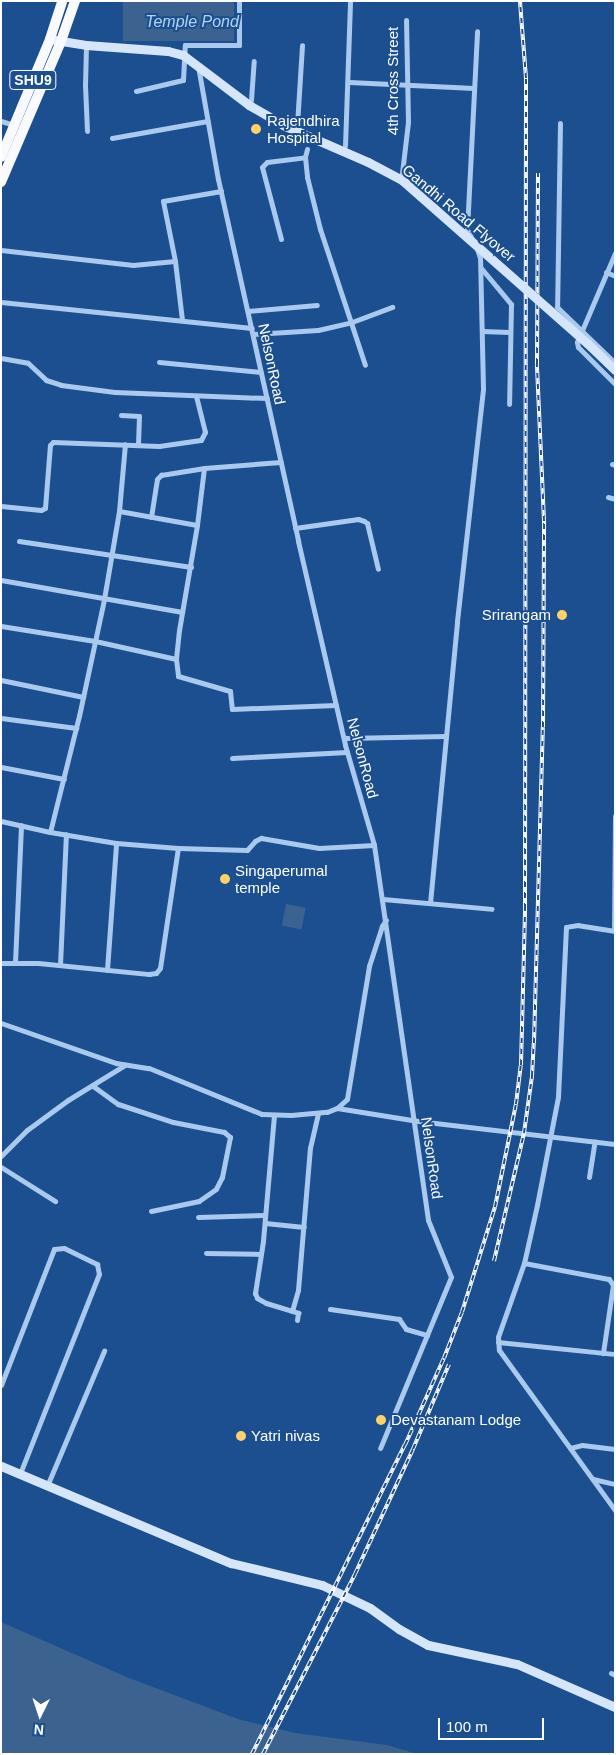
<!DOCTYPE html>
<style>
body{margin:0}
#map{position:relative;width:616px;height:1755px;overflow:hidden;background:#1b4f8f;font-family:Arial,sans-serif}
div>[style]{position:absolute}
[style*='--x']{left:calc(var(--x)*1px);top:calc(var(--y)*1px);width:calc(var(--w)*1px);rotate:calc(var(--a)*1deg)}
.water>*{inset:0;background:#3c6290;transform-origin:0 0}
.minor>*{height:5px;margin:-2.5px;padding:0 2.5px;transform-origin:2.5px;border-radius:2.5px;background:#a9c9ee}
.secondary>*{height:9px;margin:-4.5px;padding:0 4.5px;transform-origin:4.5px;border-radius:4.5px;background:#d6e6fa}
.trunk>*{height:10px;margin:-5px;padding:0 5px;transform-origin:5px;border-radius:5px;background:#f8faff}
.rail>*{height:4px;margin-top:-2px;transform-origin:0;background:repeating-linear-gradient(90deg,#1b4f8f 0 5.5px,#fff 0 11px);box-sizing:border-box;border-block:1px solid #fff}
.secondary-bridge>*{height:9px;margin:-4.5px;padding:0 4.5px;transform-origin:4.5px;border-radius:4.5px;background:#d6e6fa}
.dots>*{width:14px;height:14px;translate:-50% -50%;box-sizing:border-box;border:2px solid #1b4f8f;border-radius:50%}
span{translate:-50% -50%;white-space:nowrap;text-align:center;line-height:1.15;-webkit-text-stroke:4px #1b4f8f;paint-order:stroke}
.shield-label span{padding:1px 4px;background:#1b4f8f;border:1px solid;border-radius:4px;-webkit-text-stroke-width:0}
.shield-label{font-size:14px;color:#fff;font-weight:700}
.street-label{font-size:15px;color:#fff}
.poi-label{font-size:15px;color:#fff}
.left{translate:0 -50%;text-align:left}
.right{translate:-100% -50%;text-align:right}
.water-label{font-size:16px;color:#b5d3f5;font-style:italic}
.frame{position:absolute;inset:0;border:2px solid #fff;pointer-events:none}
.north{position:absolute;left:15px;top:1690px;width:50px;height:50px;-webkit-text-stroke:4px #1b4f8f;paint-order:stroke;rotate:184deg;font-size:14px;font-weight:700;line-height:20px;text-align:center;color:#fff}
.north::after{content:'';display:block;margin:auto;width:18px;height:22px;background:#fff;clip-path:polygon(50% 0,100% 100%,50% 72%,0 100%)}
.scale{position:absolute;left:438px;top:1718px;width:106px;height:22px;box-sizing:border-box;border:2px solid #fff;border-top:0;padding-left:6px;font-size:15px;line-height:18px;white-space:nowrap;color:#fff;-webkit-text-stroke:4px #1b4f8f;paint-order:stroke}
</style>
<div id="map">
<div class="water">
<i style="left:123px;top:1px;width:111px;height:40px"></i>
<i style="left:286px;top:904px;width:20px;height:22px;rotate:11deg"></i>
<i style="clip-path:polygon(1px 1622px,129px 1678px,238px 1719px,295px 1733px,387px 1745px,417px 1754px,1px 1754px)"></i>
</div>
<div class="minor">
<i style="--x:86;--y:45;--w:40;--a:91.4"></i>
<i style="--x:85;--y:85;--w:46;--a:87.5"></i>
<i style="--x:198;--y:66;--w:115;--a:80"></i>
<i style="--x:218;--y:179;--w:371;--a:77.5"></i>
<i style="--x:298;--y:541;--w:209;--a:77"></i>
<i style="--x:345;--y:745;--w:104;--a:73.8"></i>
<i style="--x:374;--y:845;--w:379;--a:81.8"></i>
<i style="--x:428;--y:1220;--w:61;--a:68"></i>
<i style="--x:451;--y:1277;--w:185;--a:112.5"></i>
<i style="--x:349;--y:82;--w:125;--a:2.7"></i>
<i style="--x:136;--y:91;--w:48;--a:-13.2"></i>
<i style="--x:183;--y:80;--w:35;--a:-87"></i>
<i style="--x:185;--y:45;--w:54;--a:0"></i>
<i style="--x:239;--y:45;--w:44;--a:-90"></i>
<i style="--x:251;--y:100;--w:39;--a:-86"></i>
<i style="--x:1;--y:121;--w:14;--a:17"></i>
<i style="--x:560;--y:123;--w:184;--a:90.9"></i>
<i style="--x:557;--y:307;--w:81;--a:44"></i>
<i style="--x:297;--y:125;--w:80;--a:-86.4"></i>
<i style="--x:112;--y:138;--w:97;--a:-10.1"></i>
<i style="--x:345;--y:146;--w:145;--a:-88"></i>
<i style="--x:307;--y:149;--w:8;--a:104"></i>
<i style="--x:305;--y:157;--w:20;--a:84"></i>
<i style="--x:307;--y:177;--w:54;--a:76"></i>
<i style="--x:320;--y:229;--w:143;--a:71.7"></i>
<i style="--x:402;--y:173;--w:51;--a:-83.3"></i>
<i style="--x:408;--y:122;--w:102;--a:-91.1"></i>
<i style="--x:281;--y:239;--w:74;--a:-104.8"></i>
<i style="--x:262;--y:167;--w:7;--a:-45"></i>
<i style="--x:267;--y:162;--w:38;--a:-7"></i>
<i style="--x:472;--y:239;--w:10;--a:-119"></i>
<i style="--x:467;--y:230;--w:199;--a:-87.1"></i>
<i style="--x:1;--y:250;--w:133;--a:6.5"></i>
<i style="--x:133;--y:265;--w:42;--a:-5.4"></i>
<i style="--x:615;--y:253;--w:97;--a:113.1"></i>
<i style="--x:577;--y:342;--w:5;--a:79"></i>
<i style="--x:578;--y:347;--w:52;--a:45"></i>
<i style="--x:481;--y:268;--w:47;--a:50.2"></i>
<i style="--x:511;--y:304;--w:100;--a:91.1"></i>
<i style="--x:606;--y:272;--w:10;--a:24"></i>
<i style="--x:1;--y:302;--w:252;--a:5.9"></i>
<i style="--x:248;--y:311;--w:69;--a:-5"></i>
<i style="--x:182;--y:320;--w:59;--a:-96.8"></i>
<i style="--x:175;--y:261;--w:61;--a:-101.3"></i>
<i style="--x:163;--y:201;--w:59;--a:-9.8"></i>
<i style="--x:482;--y:331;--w:27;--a:2"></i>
<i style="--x:253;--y:334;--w:65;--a:-3.5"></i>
<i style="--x:318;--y:330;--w:35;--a:-13"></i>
<i style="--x:352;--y:322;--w:43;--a:-20.6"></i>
<i style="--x:1;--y:358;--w:27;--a:10"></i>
<i style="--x:28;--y:363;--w:25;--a:43"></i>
<i style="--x:46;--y:380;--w:16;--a:18"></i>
<i style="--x:61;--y:385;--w:54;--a:7.4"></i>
<i style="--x:115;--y:392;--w:152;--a:2.3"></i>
<i style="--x:159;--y:362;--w:102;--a:5.6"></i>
<i style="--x:121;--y:415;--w:18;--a:3"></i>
<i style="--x:139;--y:416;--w:29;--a:92"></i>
<i style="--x:612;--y:464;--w:3;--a:18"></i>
<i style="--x:608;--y:497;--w:7;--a:16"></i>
<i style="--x:1;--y:506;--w:40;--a:5.7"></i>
<i style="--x:41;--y:510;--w:4;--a:-27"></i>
<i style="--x:45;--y:508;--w:63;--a:-85.5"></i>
<i style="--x:50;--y:445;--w:4;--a:-45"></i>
<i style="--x:53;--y:442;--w:106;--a:2.2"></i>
<i style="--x:159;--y:446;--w:42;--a:-8.1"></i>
<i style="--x:201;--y:440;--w:9;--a:-63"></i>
<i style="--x:205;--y:432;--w:37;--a:-104"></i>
<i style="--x:119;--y:511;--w:79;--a:10.2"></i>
<i style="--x:197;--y:525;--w:107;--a:99.7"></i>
<i style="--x:179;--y:630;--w:29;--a:96"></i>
<i style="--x:176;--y:659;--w:17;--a:83"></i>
<i style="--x:178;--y:676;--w:54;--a:16.1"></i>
<i style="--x:230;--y:691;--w:18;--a:84"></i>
<i style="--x:232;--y:709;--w:104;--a:-2.2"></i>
<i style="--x:151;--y:517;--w:38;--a:-81"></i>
<i style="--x:157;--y:479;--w:6;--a:-45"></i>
<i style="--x:161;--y:475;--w:44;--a:-9.2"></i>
<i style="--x:204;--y:468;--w:77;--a:-4.5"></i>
<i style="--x:197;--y:525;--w:57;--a:-83"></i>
<i style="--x:295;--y:528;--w:64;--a:-8.1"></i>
<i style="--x:358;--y:519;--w:6;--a:18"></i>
<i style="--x:364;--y:521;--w:4;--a:34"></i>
<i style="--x:367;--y:523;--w:47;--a:76.6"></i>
<i style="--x:19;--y:541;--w:174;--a:8.6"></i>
<i style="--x:1;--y:580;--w:184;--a:10"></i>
<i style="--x:1;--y:626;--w:95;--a:9.1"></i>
<i style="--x:95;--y:641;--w:83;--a:12.5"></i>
<i style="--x:1;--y:680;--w:84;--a:11.7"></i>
<i style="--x:1;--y:718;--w:76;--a:7.6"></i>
<i style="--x:344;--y:738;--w:102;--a:-1.1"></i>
<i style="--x:232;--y:758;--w:115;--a:-3"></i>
<i style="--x:1;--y:767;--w:64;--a:10.8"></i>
<i style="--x:1;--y:821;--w:50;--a:12.7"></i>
<i style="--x:50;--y:832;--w:120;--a:-76"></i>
<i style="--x:79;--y:716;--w:120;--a:-77.9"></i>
<i style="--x:104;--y:599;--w:89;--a:-80.3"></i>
<i style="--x:119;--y:511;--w:67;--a:-84.9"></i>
<i style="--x:178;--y:848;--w:69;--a:1.7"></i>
<i style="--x:247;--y:850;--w:12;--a:-48"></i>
<i style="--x:255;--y:841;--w:7;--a:-27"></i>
<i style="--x:261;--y:838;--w:59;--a:9.8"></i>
<i style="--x:319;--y:848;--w:55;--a:-3.1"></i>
<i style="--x:383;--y:899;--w:109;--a:5.2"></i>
<i style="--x:430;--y:903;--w:283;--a:-84.5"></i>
<i style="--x:457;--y:621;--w:234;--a:-83.6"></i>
<i style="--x:483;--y:388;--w:130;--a:-91.3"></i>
<i style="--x:480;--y:258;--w:9;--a:-108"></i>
<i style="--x:614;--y:931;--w:115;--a:-89.5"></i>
<i style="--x:615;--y:931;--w:37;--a:-171"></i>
<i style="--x:578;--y:925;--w:12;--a:171"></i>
<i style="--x:566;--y:927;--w:170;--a:92.7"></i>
<i style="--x:558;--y:1097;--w:110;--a:101"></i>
<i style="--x:537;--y:1205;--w:59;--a:102.6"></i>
<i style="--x:524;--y:1263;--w:78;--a:109.4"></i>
<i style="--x:498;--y:1337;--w:13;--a:86"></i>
<i style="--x:499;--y:1350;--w:198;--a:54.1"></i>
<i style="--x:1;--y:963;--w:37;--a:0"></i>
<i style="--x:38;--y:963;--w:112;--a:5.7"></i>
<i style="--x:149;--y:974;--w:7;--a:-8"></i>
<i style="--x:156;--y:973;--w:6;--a:-51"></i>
<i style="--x:160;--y:968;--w:121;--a:-81.5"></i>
<i style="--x:178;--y:848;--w:62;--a:-175.4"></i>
<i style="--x:116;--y:843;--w:67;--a:-170.5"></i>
<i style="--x:15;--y:963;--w:138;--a:-87.5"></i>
<i style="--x:60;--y:965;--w:131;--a:-87.4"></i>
<i style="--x:107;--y:970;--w:127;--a:-85.9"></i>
<i style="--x:1;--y:1023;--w:122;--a:19.2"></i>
<i style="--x:116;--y:1063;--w:33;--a:9"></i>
<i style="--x:149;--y:1068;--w:122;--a:22.2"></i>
<i style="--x:262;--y:1114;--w:29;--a:2"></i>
<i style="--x:291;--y:1115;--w:36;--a:-5"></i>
<i style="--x:327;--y:1112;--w:11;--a:-22"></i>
<i style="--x:337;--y:1108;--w:13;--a:-42"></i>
<i style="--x:347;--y:1099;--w:135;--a:-80.6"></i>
<i style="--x:369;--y:966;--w:42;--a:-72"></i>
<i style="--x:382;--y:926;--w:7;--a:-56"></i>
<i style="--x:93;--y:1086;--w:31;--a:36"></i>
<i style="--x:118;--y:1104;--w:58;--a:18.1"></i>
<i style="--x:173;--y:1122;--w:52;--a:11.1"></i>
<i style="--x:224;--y:1132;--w:8;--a:40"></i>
<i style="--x:230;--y:1137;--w:41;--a:101.3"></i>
<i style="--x:222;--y:1177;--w:13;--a:117"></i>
<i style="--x:216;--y:1189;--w:21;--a:145"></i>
<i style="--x:199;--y:1201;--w:49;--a:168.2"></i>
<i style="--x:337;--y:1108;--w:82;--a:9.1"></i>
<i style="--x:418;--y:1121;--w:198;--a:6.7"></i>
<i style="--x:274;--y:1115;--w:126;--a:95"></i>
<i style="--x:263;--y:1241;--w:53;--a:98.7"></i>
<i style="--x:255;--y:1293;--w:5;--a:68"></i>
<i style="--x:257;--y:1298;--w:10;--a:29"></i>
<i style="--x:266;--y:1303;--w:34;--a:17"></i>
<i style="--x:298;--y:1313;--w:7;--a:98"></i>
<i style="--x:1;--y:1156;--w:37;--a:-45"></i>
<i style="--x:27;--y:1130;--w:51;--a:-36.2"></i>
<i style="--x:68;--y:1100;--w:67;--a:-31.6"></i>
<i style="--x:1;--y:1167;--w:64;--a:32.2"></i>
<i style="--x:589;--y:1177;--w:36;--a:-81"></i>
<i style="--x:198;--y:1217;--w:67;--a:-1.7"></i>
<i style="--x:265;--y:1223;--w:39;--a:6"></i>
<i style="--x:206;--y:1253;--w:55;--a:1"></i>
<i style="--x:524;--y:1263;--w:86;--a:10.7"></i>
<i style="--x:609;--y:1279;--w:7;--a:56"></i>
<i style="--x:613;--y:1285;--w:69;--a:98.4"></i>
<i style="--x:330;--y:1309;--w:70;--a:8.2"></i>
<i style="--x:399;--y:1319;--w:12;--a:55"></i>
<i style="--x:406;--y:1329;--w:22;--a:16"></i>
<i style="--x:292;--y:1311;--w:22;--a:-74"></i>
<i style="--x:298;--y:1290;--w:143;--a:-85.2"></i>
<i style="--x:310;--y:1148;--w:35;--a:-77"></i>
<i style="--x:498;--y:1342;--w:118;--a:5.9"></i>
<i style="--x:1;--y:1385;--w:146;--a:-68.7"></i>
<i style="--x:54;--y:1249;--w:10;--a:-6"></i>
<i style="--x:64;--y:1248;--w:37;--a:26"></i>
<i style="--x:97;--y:1264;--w:10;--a:79"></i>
<i style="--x:99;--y:1274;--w:215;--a:111.6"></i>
<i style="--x:570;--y:1448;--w:12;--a:-14"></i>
<i style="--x:582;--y:1445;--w:33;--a:7"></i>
<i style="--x:593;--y:1479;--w:23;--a:13"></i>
<i style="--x:47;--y:1486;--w:147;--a:-67.1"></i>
<i style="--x:611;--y:1673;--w:4;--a:27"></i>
</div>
<div class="secondary">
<i style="--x:55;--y:40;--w:31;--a:9"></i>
<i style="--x:86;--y:45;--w:82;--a:4.2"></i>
<i style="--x:168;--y:51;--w:16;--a:15"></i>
<i style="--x:183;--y:55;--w:83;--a:37.1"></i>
<i style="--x:1;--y:1466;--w:250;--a:22.9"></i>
<i style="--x:231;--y:1563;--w:94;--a:13.6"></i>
<i style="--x:322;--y:1585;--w:53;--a:25.6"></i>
<i style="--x:370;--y:1608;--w:36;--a:36"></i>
<i style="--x:399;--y:1629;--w:33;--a:29"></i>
<i style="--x:428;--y:1645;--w:91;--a:12.1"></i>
<i style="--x:517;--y:1664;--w:107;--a:23.7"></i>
</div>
<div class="trunk">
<i style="--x:1;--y:157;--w:128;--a:-67.4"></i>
<i style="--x:50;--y:39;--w:40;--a:-72"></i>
<i style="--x:1;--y:182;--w:153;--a:-66.9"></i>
<i style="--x:61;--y:41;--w:42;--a:-70.7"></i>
</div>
<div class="rail">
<i style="--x:494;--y:1261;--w:131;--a:-76.8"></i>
<i style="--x:524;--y:1133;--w:58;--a:-82"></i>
<i style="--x:532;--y:1076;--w:33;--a:-87"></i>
<i style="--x:534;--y:1043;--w:316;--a:-88.4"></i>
<i style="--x:543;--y:727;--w:206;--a:-89.7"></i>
<i style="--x:544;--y:521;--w:157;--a:-92.6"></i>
<i style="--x:537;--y:364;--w:191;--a:-89.7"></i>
<i style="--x:252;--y:1754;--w:345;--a:-63.7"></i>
<i style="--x:405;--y:1445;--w:95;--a:-65.9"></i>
<i style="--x:444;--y:1358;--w:49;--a:-68.6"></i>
<i style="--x:462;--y:1312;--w:110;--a:-72.6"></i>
<i style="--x:495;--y:1207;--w:105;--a:-78.5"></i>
<i style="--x:516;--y:1104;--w:39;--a:-83"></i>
<i style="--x:521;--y:1065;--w:156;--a:-88.5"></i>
<i style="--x:525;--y:909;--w:831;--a:-89.93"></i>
<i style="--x:526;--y:78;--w:77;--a:-94.5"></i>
<i style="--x:263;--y:1754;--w:202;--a:-62.9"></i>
<i style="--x:355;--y:1574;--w:138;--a:-65.1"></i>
<i style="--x:413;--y:1449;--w:92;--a:-67"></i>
</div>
<div class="secondary-bridge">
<i style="--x:249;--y:105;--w:39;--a:30"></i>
<i style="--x:283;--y:125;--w:93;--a:23.5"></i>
<i style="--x:368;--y:162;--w:38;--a:28"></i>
<i style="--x:402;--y:180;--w:247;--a:41.4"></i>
<i style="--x:587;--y:343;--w:39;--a:44"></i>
</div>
<div class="dots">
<i style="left:256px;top:129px;background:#ffd166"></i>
<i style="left:562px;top:615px;background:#ffd166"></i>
<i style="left:225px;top:879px;background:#ffd166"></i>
<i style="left:381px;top:1420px;background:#ffd166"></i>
<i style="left:241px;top:1436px;background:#ffd166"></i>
</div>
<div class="shield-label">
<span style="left:33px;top:80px">SHU9</span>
</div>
<div class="street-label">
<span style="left:393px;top:81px;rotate:-90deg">4th Cross Street</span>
<span style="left:459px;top:213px;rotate:40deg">Gandhi Road Flyover</span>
<span style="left:272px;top:364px;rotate:78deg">NelsonRoad</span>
<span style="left:363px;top:758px;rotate:75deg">NelsonRoad</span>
<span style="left:432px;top:1158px;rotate:82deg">NelsonRoad</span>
</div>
<div class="poi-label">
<span class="left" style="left:267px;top:129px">Rajendhira<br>Hospital</span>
<span class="right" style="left:551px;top:615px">Srirangam</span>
<span class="left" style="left:235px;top:879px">Singaperumal<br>temple</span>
<span class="left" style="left:391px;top:1420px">Devastanam Lodge</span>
<span class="left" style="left:251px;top:1436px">Yatri nivas</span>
</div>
<div class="water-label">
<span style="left:192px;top:22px">Temple Pond</span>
</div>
<div class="frame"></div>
<div class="north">N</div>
<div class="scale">100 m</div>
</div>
